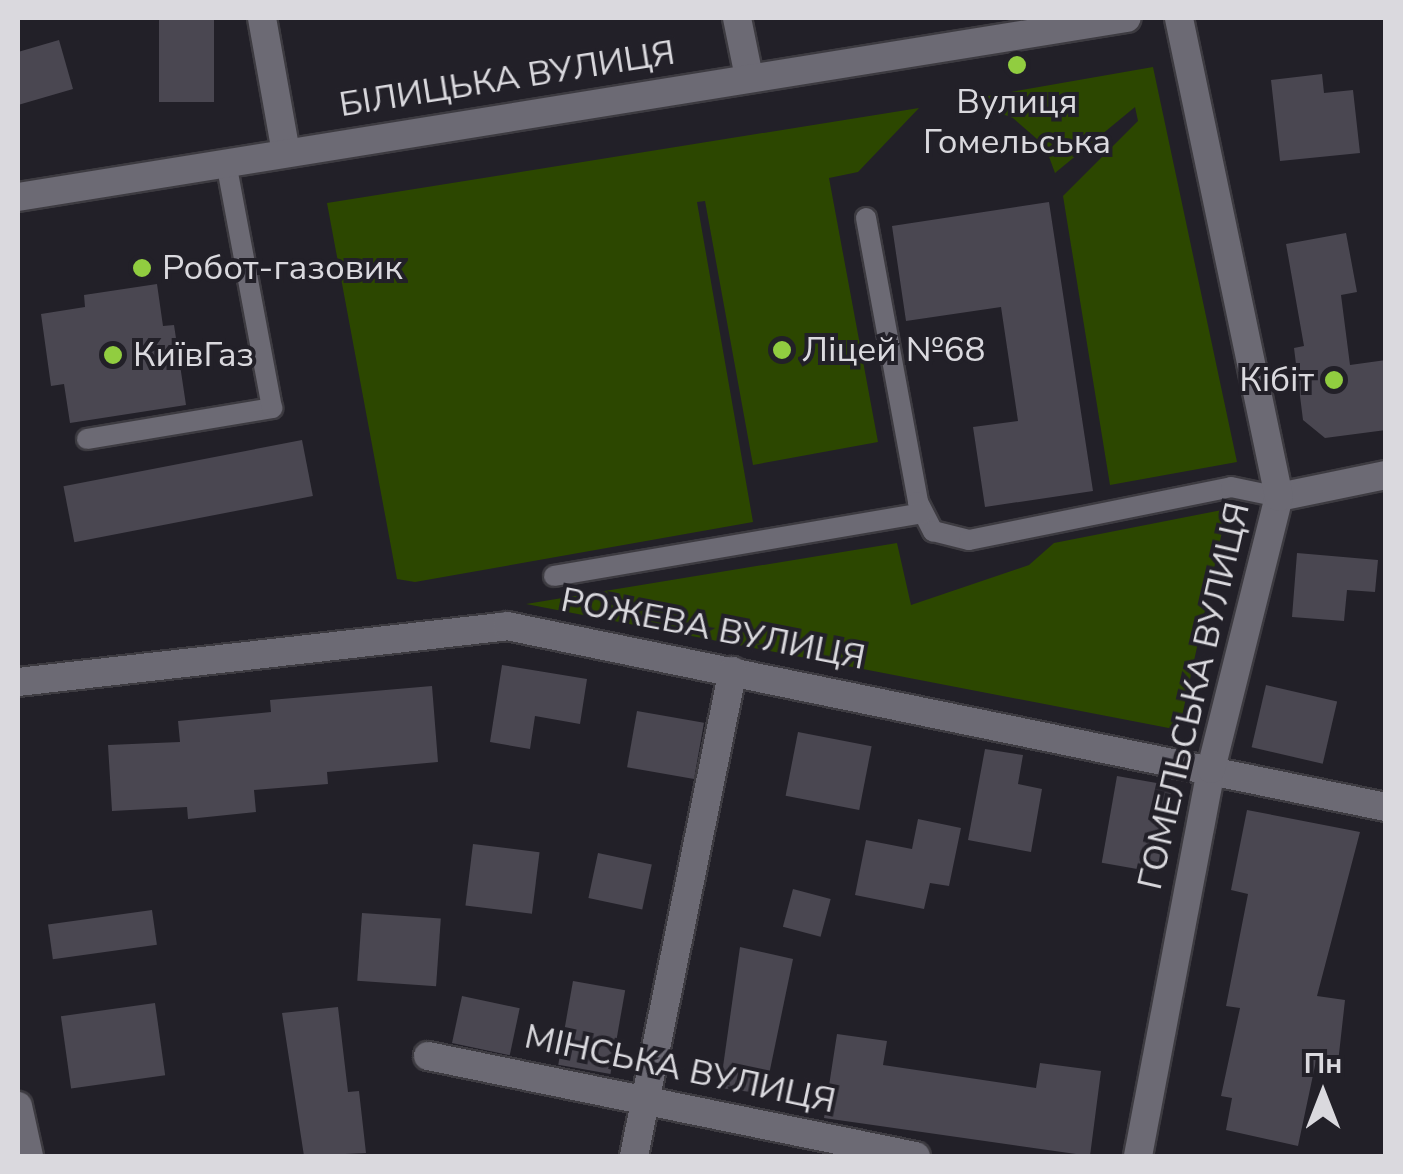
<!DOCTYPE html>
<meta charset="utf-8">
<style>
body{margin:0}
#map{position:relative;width:1403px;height:1174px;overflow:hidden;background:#222028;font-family:"Nunito Sans",sans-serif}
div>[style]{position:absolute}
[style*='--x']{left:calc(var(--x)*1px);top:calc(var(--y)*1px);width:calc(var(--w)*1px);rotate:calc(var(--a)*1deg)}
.green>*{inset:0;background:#2c4700}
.building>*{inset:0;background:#4a4751;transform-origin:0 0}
.roads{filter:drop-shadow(2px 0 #3d3b41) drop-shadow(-2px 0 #3d3b41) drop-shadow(0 2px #3d3b41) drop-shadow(0 -2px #3d3b41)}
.service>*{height:20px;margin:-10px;padding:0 10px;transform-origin:10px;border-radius:10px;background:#6c6a74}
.minor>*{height:28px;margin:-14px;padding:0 14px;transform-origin:14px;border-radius:14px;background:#6c6a74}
.secondary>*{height:28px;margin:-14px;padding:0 14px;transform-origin:14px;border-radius:14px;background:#6c6a74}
.dots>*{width:28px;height:28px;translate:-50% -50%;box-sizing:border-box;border:5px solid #222028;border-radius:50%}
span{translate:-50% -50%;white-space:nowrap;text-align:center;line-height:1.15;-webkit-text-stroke:8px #222028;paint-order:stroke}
.street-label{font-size:35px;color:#dad9de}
.poi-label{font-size:35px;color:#dad9de}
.left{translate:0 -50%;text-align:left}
.right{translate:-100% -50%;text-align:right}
.frame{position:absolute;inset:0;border:20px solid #dad9de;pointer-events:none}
.north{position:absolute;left:1273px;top:1044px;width:100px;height:100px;-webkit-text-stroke:8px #222028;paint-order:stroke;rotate:0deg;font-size:28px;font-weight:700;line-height:40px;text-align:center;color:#dad9de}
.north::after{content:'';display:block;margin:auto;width:35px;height:45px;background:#dad9de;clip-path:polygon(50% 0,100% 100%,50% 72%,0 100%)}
</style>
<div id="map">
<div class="green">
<i style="clip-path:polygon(1153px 67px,1237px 462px,1110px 485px,1063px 196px,1138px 121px,1135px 107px,1055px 173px,1045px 146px,1013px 118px,965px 100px)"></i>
<i style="clip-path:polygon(919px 108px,858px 172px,829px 178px,878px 442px,753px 465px,705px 201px,697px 202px,753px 522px,415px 582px,397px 579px,327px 203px)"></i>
<i style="clip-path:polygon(1227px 509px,1179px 730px,526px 604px,897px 543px,911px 605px,1029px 565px,1054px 543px)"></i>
</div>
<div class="building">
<i style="left:159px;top:18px;width:55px;height:84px"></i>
<i style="clip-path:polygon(59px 40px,73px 89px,18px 105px,18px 52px)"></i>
<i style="clip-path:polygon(1322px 74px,1324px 93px,1353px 90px,1360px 153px,1280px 161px,1271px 80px)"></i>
<i style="clip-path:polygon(1049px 202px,1093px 491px,985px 507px,973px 427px,1018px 421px,1001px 307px,906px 321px,892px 226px)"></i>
<i style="clip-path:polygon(1346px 233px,1357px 292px,1341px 295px,1350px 365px,1386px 360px,1386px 430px,1325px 438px,1303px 420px,1294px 348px,1304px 346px,1286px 244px)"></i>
<i style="clip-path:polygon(157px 284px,163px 326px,174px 325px,186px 405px,70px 423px,64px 384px,51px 386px,41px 314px,85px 307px,84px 295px)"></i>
<i style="left:302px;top:440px;width:57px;height:243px;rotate:79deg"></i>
<i style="clip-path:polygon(1297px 553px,1378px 560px,1375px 592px,1347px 590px,1344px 621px,1292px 617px)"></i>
<i style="clip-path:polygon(502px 665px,587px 679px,580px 724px,535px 716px,530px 749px,490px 742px)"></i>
<i style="left:1266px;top:685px;width:73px;height:64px;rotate:13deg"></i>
<i style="clip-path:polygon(432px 686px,438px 762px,327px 772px,328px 784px,254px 790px,256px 812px,188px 819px,187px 807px,112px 811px,108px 745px,180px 742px,178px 721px,271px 712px,270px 700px)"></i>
<i style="left:637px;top:711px;width:68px;height:57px;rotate:10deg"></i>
<i style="left:798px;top:732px;width:75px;height:65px;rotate:11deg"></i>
<i style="clip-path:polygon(985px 749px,1023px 755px,1018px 784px,1042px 789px,1031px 852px,968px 840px)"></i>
<i style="left:1117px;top:776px;width:56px;height:88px;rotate:10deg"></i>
<i style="clip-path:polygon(1247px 810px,1360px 832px,1317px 996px,1345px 1000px,1338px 1063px,1316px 1061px,1298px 1146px,1226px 1130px,1232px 1098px,1221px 1096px,1240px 1008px,1226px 1006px,1248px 894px,1231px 890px)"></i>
<i style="clip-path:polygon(918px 819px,961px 828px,949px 886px,930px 883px,924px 909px,855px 895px,866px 840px,912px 849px)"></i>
<i style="left:473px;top:844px;width:67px;height:62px;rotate:7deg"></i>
<i style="left:598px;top:853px;width:55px;height:46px;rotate:12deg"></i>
<i style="left:793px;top:889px;width:39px;height:39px;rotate:15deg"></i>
<i style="left:152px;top:910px;width:35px;height:105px;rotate:82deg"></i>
<i style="left:362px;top:913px;width:79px;height:68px;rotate:4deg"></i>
<i style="clip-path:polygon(740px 947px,793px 959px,765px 1094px,720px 1088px)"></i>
<i style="left:573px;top:981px;width:53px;height:85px;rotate:10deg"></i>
<i style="left:462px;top:996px;width:59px;height:48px;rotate:12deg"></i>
<i style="left:155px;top:1003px;width:73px;height:95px;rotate:82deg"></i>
<i style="clip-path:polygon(338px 1007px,348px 1092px,359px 1091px,366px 1153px,304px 1156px,282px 1013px)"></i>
<i style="clip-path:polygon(837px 1034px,887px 1041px,883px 1065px,1036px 1088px,1040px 1063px,1101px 1071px,1090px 1156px,824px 1118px)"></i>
</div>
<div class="roads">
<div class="service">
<i style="--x:866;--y:218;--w:289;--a:79.6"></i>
<i style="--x:918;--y:502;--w:33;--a:63"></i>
<i style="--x:933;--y:531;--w:37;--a:14"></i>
<i style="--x:969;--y:540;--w:267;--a:-11.4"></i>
<i style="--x:1231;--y:487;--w:49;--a:11.8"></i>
<i style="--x:87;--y:439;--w:188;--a:-9.5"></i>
<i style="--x:272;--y:408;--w:250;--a:-100.6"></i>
<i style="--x:554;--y:576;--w:374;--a:-9.7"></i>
</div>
<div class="minor">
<i style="--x:262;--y:18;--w:137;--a:79.9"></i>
<i style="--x:737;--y:18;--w:60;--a:78.5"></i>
<i style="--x:1279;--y:497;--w:109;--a:-11.6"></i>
<i style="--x:18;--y:682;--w:492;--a:-6.5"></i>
<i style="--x:507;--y:626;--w:897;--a:11.64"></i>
<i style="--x:428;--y:1056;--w:498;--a:11.6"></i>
<i style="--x:18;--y:1106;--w:51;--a:77.6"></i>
<i style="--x:634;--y:1156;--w:495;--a:-78.5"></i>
<i style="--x:1138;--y:1156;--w:394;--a:-79.3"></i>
<i style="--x:1211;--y:769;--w:280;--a:-76"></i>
<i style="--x:1279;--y:497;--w:489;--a:-101.8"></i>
</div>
<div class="secondary">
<i style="--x:18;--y:197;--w:1123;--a:-9.17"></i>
</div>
</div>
<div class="dots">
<i style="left:1017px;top:65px;background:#91cd40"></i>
<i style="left:142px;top:268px;background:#91cd40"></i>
<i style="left:782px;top:350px;background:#91cd40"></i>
<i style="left:113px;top:355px;background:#91cd40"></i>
<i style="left:1334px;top:380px;background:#91cd40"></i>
</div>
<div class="street-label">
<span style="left:507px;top:79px;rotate:-9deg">БІЛИЦЬКА ВУЛИЦЯ</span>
<span style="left:713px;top:629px;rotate:11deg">РОЖЕВА ВУЛИЦЯ</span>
<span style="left:1194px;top:696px;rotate:-77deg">ГОМЕЛЬСЬКА ВУЛИЦЯ</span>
<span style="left:680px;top:1069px;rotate:12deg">МІНСЬКА ВУЛИЦЯ</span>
</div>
<div class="poi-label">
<span style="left:1017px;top:122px">Вулиця<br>Гомельська</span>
<span class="left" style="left:162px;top:268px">Робот-газовик</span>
<span class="left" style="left:802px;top:350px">Ліцей №68</span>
<span class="left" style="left:133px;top:355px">КиївГаз</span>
<span class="right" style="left:1314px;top:380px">Кібіт</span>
</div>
<div class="frame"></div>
<div class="north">Пн</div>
</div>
